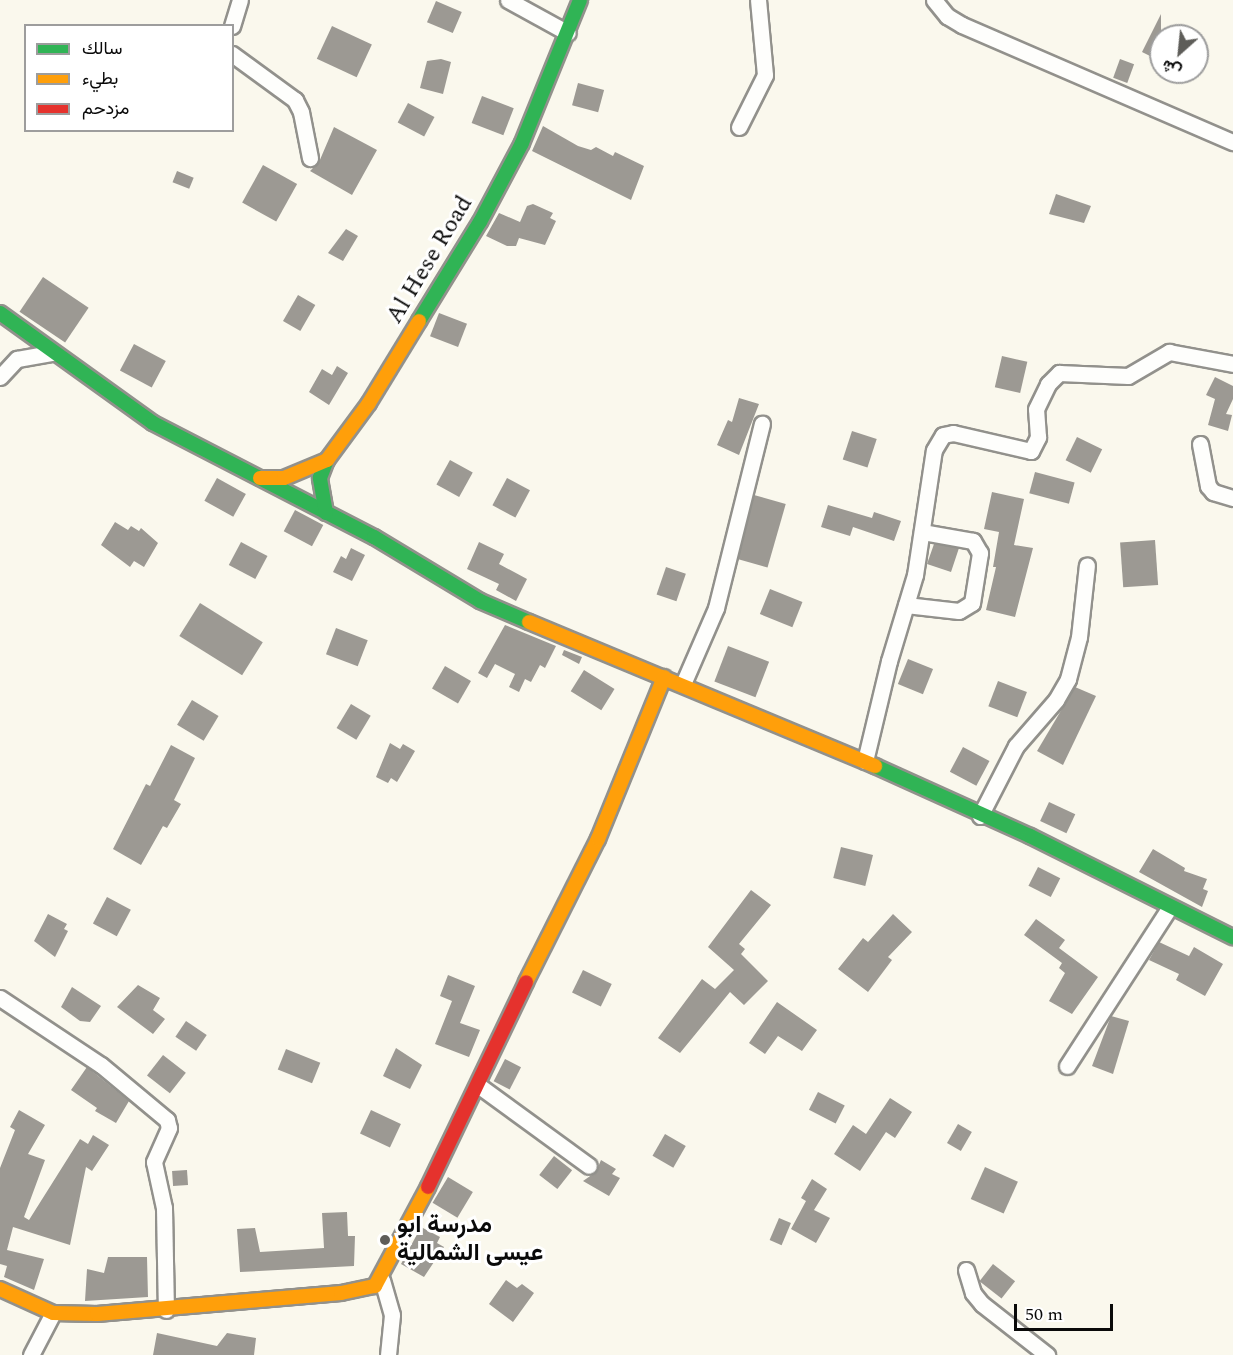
<!DOCTYPE html>
<meta charset="utf-8">
<style>
body{margin:0}
#map{position:relative;width:1233px;height:1355px;overflow:hidden;background:#faf8ed;font-family:Spectral,Vazirmatn,serif}
div>[style]{position:absolute}
[style*='--x']{left:calc(var(--x)*1px);top:calc(var(--y)*1px);width:calc(var(--w)*1px);rotate:calc(var(--a)*1deg)}
.building>*{inset:0;background:#9c9993;transform-origin:0 0}
.roads{filter:drop-shadow(2px 0 #92918c) drop-shadow(-2px 0 #92918c) drop-shadow(0 2px #92918c) drop-shadow(0 -2px #92918c)}
.street>*{height:15px;margin:-7.5px;padding:0 7.5px;transform-origin:7.5px;border-radius:7.5px;background:#fefefc}
.fast>*{height:14px;margin:-7px;padding:0 7px;transform-origin:7px;border-radius:7px;background:#30b455}
.slow>*{height:14px;margin:-7px;padding:0 7px;transform-origin:7px;border-radius:7px;background:#ff9f0a}
.jam>*{height:14px;margin:-7px;padding:0 7px;transform-origin:7px;border-radius:7px;background:#e5322d}
.dots>*{width:16px;height:16px;translate:-50% -50%;box-sizing:border-box;border:3px solid #fff;border-radius:50%}
span{translate:-50% -50%;white-space:nowrap;text-align:center;line-height:1.15;-webkit-text-stroke:6px #fff;paint-order:stroke}
.street-label{font-size:24px;color:#0a0a0a}
.poi-label{font-size:24px;color:#0a0a0a;font-weight:700}
.left{translate:0 -50%;text-align:left}
.legend{position:absolute;left:24px;top:24px;width:210px;height:108px;box-sizing:border-box;background:#fff;border:2px solid #9d9d9d;margin:0;padding:8px 10px;list-style:none;font-size:18px;color:#0a0a0a}
.legend li{display:flex;align-items:center;gap:12px;height:30px}
.legend b{width:30px;border:2px solid #9d9d9d}
.north{position:absolute;left:1149px;top:24px;width:60px;height:60px;box-sizing:border-box;background:#fff;border:2px solid #9d9d9d;border-radius:50%;rotate:207deg;font-size:16px;font-weight:700;line-height:24px;text-align:center;color:#0a0a0a}
.north::after{content:'';display:block;margin:auto;width:21px;height:27px;background:#5e5d59;clip-path:polygon(50% 0,100% 100%,50% 72%,0 100%)}
.scale{position:absolute;left:1014px;top:1304px;width:99px;height:27px;box-sizing:border-box;border:3px solid #0a0a0a;border-top:0;padding-left:8px;font-size:18px;line-height:21px;white-space:nowrap;color:#0a0a0a;-webkit-text-stroke:4px #fff;paint-order:stroke}
</style>
<div id="map">
<div class="building">
<i style="left:436px;top:1px;width:28px;height:23px;rotate:23deg"></i>
<i style="clip-path:polygon(1161px 14px,1161px 56px,1154px 53px,1152px 57px,1142px 52px)"></i>
<i style="left:332px;top:26px;width:44px;height:36px;rotate:25deg"></i>
<i style="clip-path:polygon(441px 59px,451px 62px,443px 94px,420px 88px,427px 61px)"></i>
<i style="left:1120px;top:59px;width:15px;height:20px;rotate:20deg"></i>
<i style="left:578px;top:83px;width:27px;height:23px;rotate:15deg"></i>
<i style="left:482px;top:96px;width:34px;height:29px;rotate:21deg"></i>
<i style="left:408px;top:103px;width:30px;height:22px;rotate:28deg"></i>
<i style="clip-path:polygon(543px 126px,578px 146px,591px 150px,596px 147px,613px 156px,615px 152px,644px 166px,631px 200px,532px 151px)"></i>
<i style="clip-path:polygon(334px 127px,377px 150px,352px 195px,310px 171px,319px 162px)"></i>
<i style="left:263px;top:165px;width:39px;height:43px;rotate:29deg"></i>
<i style="left:177px;top:171px;width:18px;height:12px;rotate:22deg"></i>
<i style="clip-path:polygon(1056px 194px,1091px 206px,1084px 223px,1049px 214px)"></i>
<i style="clip-path:polygon(533px 204px,553px 213px,550px 218px,556px 221px,545px 245px,519px 238px,516px 246px,507px 246px,486px 236px,499px 213px,520px 222px,527px 206px)"></i>
<i style="clip-path:polygon(346px 229px,358px 236px,343px 261px,328px 253px)"></i>
<i style="left:43px;top:277px;width:55px;height:42px;rotate:34deg"></i>
<i style="left:298px;top:295px;width:20px;height:30px;rotate:30deg"></i>
<i style="left:439px;top:313px;width:30px;height:25px;rotate:21deg"></i>
<i style="left:134px;top:344px;width:36px;height:30px;rotate:28deg"></i>
<i style="left:1002px;top:356px;width:26px;height:32px;rotate:13deg"></i>
<i style="clip-path:polygon(337px 366px,348px 373px,329px 405px,309px 392px,322px 369px,332px 375px)"></i>
<i style="clip-path:polygon(1215px 377px,1233px 386px,1233px 399px,1226px 414px,1232px 415px,1228px 431px,1208px 425px,1215px 399px,1206px 395px)"></i>
<i style="clip-path:polygon(739px 398px,759px 404px,739px 455px,717px 445px,728px 420px,732px 422px)"></i>
<i style="left:852px;top:431px;width:26px;height:30px;rotate:18deg"></i>
<i style="left:1077px;top:437px;width:28px;height:26px;rotate:26deg"></i>
<i style="left:450px;top:460px;width:26px;height:28px;rotate:29deg"></i>
<i style="left:1035px;top:472px;width:41px;height:22px;rotate:15deg"></i>
<i style="left:217px;top:478px;width:33px;height:26px;rotate:29deg"></i>
<i style="left:507px;top:478px;width:26px;height:31px;rotate:28deg"></i>
<i style="clip-path:polygon(992px 492px,1024px 499px,1014px 545px,1033px 548px,1015px 617px,986px 610px,996px 567px,993px 567px,999px 532px,984px 529px)"></i>
<i style="left:754px;top:495px;width:33px;height:66px;rotate:16deg"></i>
<i style="clip-path:polygon(828px 505px,872px 518px,874px 512px,901px 521px,894px 541px,853px 527px,850px 536px,821px 527px)"></i>
<i style="left:295px;top:510px;width:32px;height:24px;rotate:28deg"></i>
<i style="clip-path:polygon(115px 522px,128px 530px,131px 526px,139px 531px,141px 528px,158px 543px,144px 567px,134px 561px,130px 567px,101px 545px)"></i>
<i style="left:1155px;top:540px;width:45px;height:35px;rotate:86deg"></i>
<i style="left:241px;top:542px;width:30px;height:26px;rotate:28deg"></i>
<i style="clip-path:polygon(479px 542px,504px 554px,499px 564px,527px 579px,516px 601px,496px 590px,499px 584px,467px 569px)"></i>
<i style="clip-path:polygon(934px 544px,959px 548px,951px 572px,927px 564px)"></i>
<i style="clip-path:polygon(351px 548px,365px 555px,352px 581px,333px 572px,341px 556px,346px 559px)"></i>
<i style="left:666px;top:567px;width:21px;height:29px;rotate:19deg"></i>
<i style="left:770px;top:589px;width:35px;height:27px;rotate:22deg"></i>
<i style="left:200px;top:603px;width:74px;height:39px;rotate:32deg"></i>
<i style="clip-path:polygon(505px 625px,556px 646px,545px 668px,540px 665px,531px 682px,525px 679px,519px 692px,509px 687px,515px 674px,495px 664px,487px 678px,478px 673px)"></i>
<i style="left:336px;top:628px;width:34px;height:28px;rotate:21deg"></i>
<i style="left:728px;top:646px;width:44px;height:38px;rotate:21deg"></i>
<i style="clip-path:polygon(564px 650px,582px 657px,579px 664px,562px 655px)"></i>
<i style="left:908px;top:659px;width:27px;height:27px;rotate:22deg"></i>
<i style="left:445px;top:666px;width:30px;height:26px;rotate:30deg"></i>
<i style="left:584px;top:670px;width:36px;height:25px;rotate:32deg"></i>
<i style="left:998px;top:681px;width:31px;height:27px;rotate:21deg"></i>
<i style="clip-path:polygon(1075px 687px,1096px 696px,1063px 765px,1037px 751px)"></i>
<i style="left:192px;top:700px;width:31px;height:29px;rotate:31deg"></i>
<i style="left:351px;top:704px;width:23px;height:28px;rotate:31deg"></i>
<i style="clip-path:polygon(390px 743px,400px 749px,403px 744px,415px 751px,397px 782px,391px 778px,388px 783px,376px 777px)"></i>
<i style="clip-path:polygon(171px 745px,195px 758px,174px 800px,181px 804px,167px 828px,163px 826px,141px 865px,113px 849px,146px 784px,150px 786px)"></i>
<i style="left:963px;top:747px;width:30px;height:28px;rotate:28deg"></i>
<i style="left:1049px;top:802px;width:29px;height:21px;rotate:25deg"></i>
<i style="left:841px;top:847px;width:33px;height:32px;rotate:14deg"></i>
<i style="clip-path:polygon(1153px 849px,1185px 868px,1184px 871px,1207px 879px,1203px 889px,1208px 891px,1202px 907px,1139px 872px)"></i>
<i style="left:1038px;top:867px;width:25px;height:21px;rotate:27deg"></i>
<i style="clip-path:polygon(751px 890px,771px 905px,739px 944px,745px 949px,741px 954px,768px 981px,744px 1005px,730px 992px,680px 1053px,658px 1038px,702px 979px,715px 989px,734px 970px,708px 947px)"></i>
<i style="left:107px;top:897px;width:27px;height:30px;rotate:28deg"></i>
<i style="clip-path:polygon(48px 914px,67px 924px,64px 929px,68px 931px,55px 957px,34px 941px)"></i>
<i style="clip-path:polygon(893px 914px,912px 932px,888px 957px,892px 960px,868px 992px,838px 969px,863px 938px,868px 942px)"></i>
<i style="clip-path:polygon(1036px 919px,1065px 940px,1059px 948px,1098px 977px,1072px 1014px,1049px 1001px,1065px 973px,1059px 968px,1062px 963px,1024px 935px)"></i>
<i style="clip-path:polygon(1159px 942px,1189px 956px,1194px 947px,1223px 964px,1205px 996px,1176px 980px,1179px 974px,1149px 960px)"></i>
<i style="left:583px;top:970px;width:32px;height:25px;rotate:26deg"></i>
<i style="clip-path:polygon(448px 975px,475px 986px,460px 1023px,480px 1030px,469px 1057px,435px 1044px,452px 1001px,440px 996px)"></i>
<i style="clip-path:polygon(138px 985px,160px 998px,153px 1010px,165px 1019px,153px 1034px,117px 1007px)"></i>
<i style="clip-path:polygon(72px 987px,101px 1006px,90px 1022px,80px 1021px,61px 1007px)"></i>
<i style="clip-path:polygon(777px 1002px,817px 1030px,802px 1051px,778px 1036px,765px 1054px,749px 1043px)"></i>
<i style="clip-path:polygon(1111px 1016px,1129px 1021px,1113px 1074px,1092px 1066px)"></i>
<i style="left:186px;top:1021px;width:25px;height:19px;rotate:34deg"></i>
<i style="clip-path:polygon(396px 1048px,422px 1065px,410px 1089px,383px 1076px)"></i>
<i style="left:286px;top:1049px;width:37px;height:22px;rotate:22deg"></i>
<i style="left:163px;top:1055px;width:29px;height:26px;rotate:38deg"></i>
<i style="left:505px;top:1059px;width:18px;height:25px;rotate:27deg"></i>
<i style="clip-path:polygon(87px 1067px,129px 1101px,116px 1123px,95px 1111px,97px 1108px,71px 1090px)"></i>
<i style="left:818px;top:1092px;width:30px;height:20px;rotate:27deg"></i>
<i style="clip-path:polygon(890px 1098px,912px 1112px,895px 1138px,886px 1132px,860px 1171px,834px 1154px,853px 1125px,866px 1134px)"></i>
<i style="clip-path:polygon(19px 1110px,45px 1125px,28px 1154px,45px 1160px,24px 1217px,29px 1220px,80px 1139px,88px 1144px,93px 1135px,109px 1145px,92px 1171px,86px 1167px,70px 1245px,13px 1227px,7px 1250px,44px 1259px,34px 1290px,4px 1277px,7px 1266px,0 1264px,0 1168px,15px 1130px,10px 1127px)"></i>
<i style="left:371px;top:1110px;width:33px;height:26px;rotate:25deg"></i>
<i style="left:958px;top:1124px;width:16px;height:22px;rotate:30deg"></i>
<i style="left:665px;top:1134px;width:24px;height:25px;rotate:30deg"></i>
<i style="left:554px;top:1156px;width:23px;height:24px;rotate:38deg"></i>
<i style="clip-path:polygon(601px 1160px,616px 1169px,612px 1174px,620px 1178px,609px 1196px,583px 1181px,596px 1172px)"></i>
<i style="left:985px;top:1167px;width:36px;height:35px;rotate:24deg"></i>
<i style="left:187px;top:1170px;width:15px;height:15px;rotate:86deg"></i>
<i style="left:448px;top:1177px;width:29px;height:30px;rotate:31deg"></i>
<i style="clip-path:polygon(812px 1179px,827px 1189px,814px 1210px,830px 1218px,816px 1243px,791px 1229px,806px 1201px,801px 1198px)"></i>
<i style="clip-path:polygon(347px 1212px,348px 1236px,355px 1236px,354px 1266px,240px 1272px,237px 1229px,255px 1228px,260px 1252px,324px 1248px,322px 1213px)"></i>
<i style="left:779px;top:1218px;width:13px;height:24px;rotate:23deg"></i>
<i style="clip-path:polygon(421px 1227px,440px 1237px,437px 1243px,444px 1247px,424px 1277px,401px 1264px)"></i>
<i style="clip-path:polygon(108px 1257px,147px 1257px,148px 1297px,85px 1301px,87px 1269px,104px 1273px)"></i>
<i style="left:993px;top:1264px;width:28px;height:22px;rotate:38deg"></i>
<i style="clip-path:polygon(506px 1280px,517px 1288px,522px 1284px,534px 1293px,513px 1322px,489px 1304px)"></i>
<i style="clip-path:polygon(157px 1333px,217px 1346px,227px 1333px,256px 1338px,254px 1355px,153px 1355px)"></i>
</div>
<div class="roads">
<div class="street">
<i style="--x:508;--y:0;--w:68;--a:28.8"></i>
<i style="--x:934;--y:0;--w:21;--a:51"></i>
<i style="--x:947;--y:16;--w:17;--a:31"></i>
<i style="--x:962;--y:25;--w:295;--a:23.4"></i>
<i style="--x:232;--y:26;--w:27;--a:-73"></i>
<i style="--x:232;--y:54;--w:78;--a:36.1"></i>
<i style="--x:295;--y:100;--w:13;--a:63"></i>
<i style="--x:301;--y:112;--w:47;--a:78.9"></i>
<i style="--x:739;--y:127;--w:58;--a:-63.4"></i>
<i style="--x:765;--y:75;--w:75;--a:-95.3"></i>
<i style="--x:0;--y:377;--w:25;--a:-47"></i>
<i style="--x:17;--y:359;--w:36;--a:-10"></i>
<i style="--x:1200;--y:444;--w:43;--a:79.2"></i>
<i style="--x:1208;--y:486;--w:8;--a:50"></i>
<i style="--x:1213;--y:492;--w:21;--a:17"></i>
<i style="--x:906;--y:605;--w:53;--a:6.5"></i>
<i style="--x:959;--y:611;--w:15;--a:-32"></i>
<i style="--x:972;--y:603;--w:51;--a:-80.9"></i>
<i style="--x:980;--y:553;--w:14;--a:-120"></i>
<i style="--x:973;--y:541;--w:52;--a:-170"></i>
<i style="--x:683;--y:684;--w:83;--a:-66.5"></i>
<i style="--x:716;--y:608;--w:190;--a:-76"></i>
<i style="--x:865;--y:761;--w:103;--a:-76.5"></i>
<i style="--x:889;--y:661;--w:90;--a:-73.2"></i>
<i style="--x:915;--y:575;--w:126;--a:-81.4"></i>
<i style="--x:934;--y:450;--w:17;--a:-59"></i>
<i style="--x:943;--y:435;--w:10;--a:-11"></i>
<i style="--x:953;--y:433;--w:80;--a:13"></i>
<i style="--x:1031;--y:451;--w:16;--a:-63"></i>
<i style="--x:1038;--y:437;--w:28;--a:-94"></i>
<i style="--x:1036;--y:409;--w:28;--a:-64"></i>
<i style="--x:1048;--y:384;--w:16;--a:-45"></i>
<i style="--x:1059;--y:373;--w:69;--a:2.5"></i>
<i style="--x:1128;--y:376;--w:48;--a:-30.3"></i>
<i style="--x:1169;--y:352;--w:65;--a:10.6"></i>
<i style="--x:980;--y:816;--w:79;--a:-62.8"></i>
<i style="--x:1016;--y:746;--w:61;--a:-49"></i>
<i style="--x:1056;--y:700;--w:24;--a:-60"></i>
<i style="--x:1068;--y:679;--w:43;--a:-75.3"></i>
<i style="--x:1079;--y:637;--w:72;--a:-83.7"></i>
<i style="--x:0;--y:998;--w:121;--a:33.6"></i>
<i style="--x:101;--y:1065;--w:86;--a:39.8"></i>
<i style="--x:167;--y:1120;--w:8;--a:76"></i>
<i style="--x:169;--y:1128;--w:37;--a:114"></i>
<i style="--x:154;--y:1162;--w:47;--a:77.7"></i>
<i style="--x:164;--y:1208;--w:102;--a:88.9"></i>
<i style="--x:1067;--y:1066;--w:189;--a:-57.1"></i>
<i style="--x:478;--y:1085;--w:137;--a:36.1"></i>
<i style="--x:966;--y:1270;--w:24;--a:73"></i>
<i style="--x:973;--y:1293;--w:14;--a:51"></i>
<i style="--x:982;--y:1304;--w:83;--a:38.1"></i>
<i style="--x:382;--y:1280;--w:36;--a:74"></i>
<i style="--x:392;--y:1315;--w:40;--a:95.7"></i>
<i style="--x:31;--y:1355;--w:47;--a:-62.4"></i>
</div>
<div class="fast">
<i style="--x:0;--y:313;--w:188;--a:35.7"></i>
<i style="--x:153;--y:423;--w:249;--a:27.3"></i>
<i style="--x:374;--y:537;--w:124;--a:31.1"></i>
<i style="--x:480;--y:601;--w:53;--a:23.2"></i>
<i style="--x:419;--y:321;--w:116;--a:-58.4"></i>
<i style="--x:480;--y:222;--w:89;--a:-62"></i>
<i style="--x:522;--y:143;--w:154;--a:-67.9"></i>
<i style="--x:326;--y:513;--w:36;--a:-100"></i>
<i style="--x:320;--y:478;--w:19;--a:-69"></i>
<i style="--x:875;--y:766;--w:170;--a:24.3"></i>
<i style="--x:1030;--y:836;--w:227;--a:26.5"></i>
</div>
<div class="slow">
<i style="--x:260;--y:478;--w:24;--a:0"></i>
<i style="--x:284;--y:478;--w:47;--a:-22.7"></i>
<i style="--x:327;--y:460;--w:71;--a:-53.6"></i>
<i style="--x:369;--y:403;--w:96;--a:-58.6"></i>
<i style="--x:529;--y:622;--w:375;--a:22.6"></i>
<i style="--x:526;--y:982;--w:160;--a:-63.3"></i>
<i style="--x:598;--y:839;--w:175;--a:-67.8"></i>
<i style="--x:0;--y:1289;--w:58;--a:24.4"></i>
<i style="--x:53;--y:1313;--w:44;--a:1.3"></i>
<i style="--x:97;--y:1314;--w:245;--a:-4.9"></i>
<i style="--x:341;--y:1293;--w:35;--a:-12"></i>
<i style="--x:375;--y:1286;--w:112;--a:-61.8"></i>
</div>
<div class="jam">
<i style="--x:428;--y:1187;--w:227;--a:-64.4"></i>
</div>
</div>
<div class="dots">
<i style="left:385px;top:1240px;background:#5e5d59"></i>
</div>
<div class="street-label">
<span style="left:430px;top:260px;rotate:-59deg">Al Hese Road</span>
</div>
<div class="poi-label">
<span class="left" style="left:397px;top:1240px">مدرسة ابو<br>عيسى الشمالية</span>
</div>
<ul class="legend">
<li><b style="height:8px;background:#30b455"></b>سالك</li>
<li><b style="height:8px;background:#ff9f0a"></b>بطيء</li>
<li><b style="height:8px;background:#e5322d"></b>مزدحم</li>
</ul>
<div class="north">ش</div>
<div class="scale">50 m</div>
</div>
